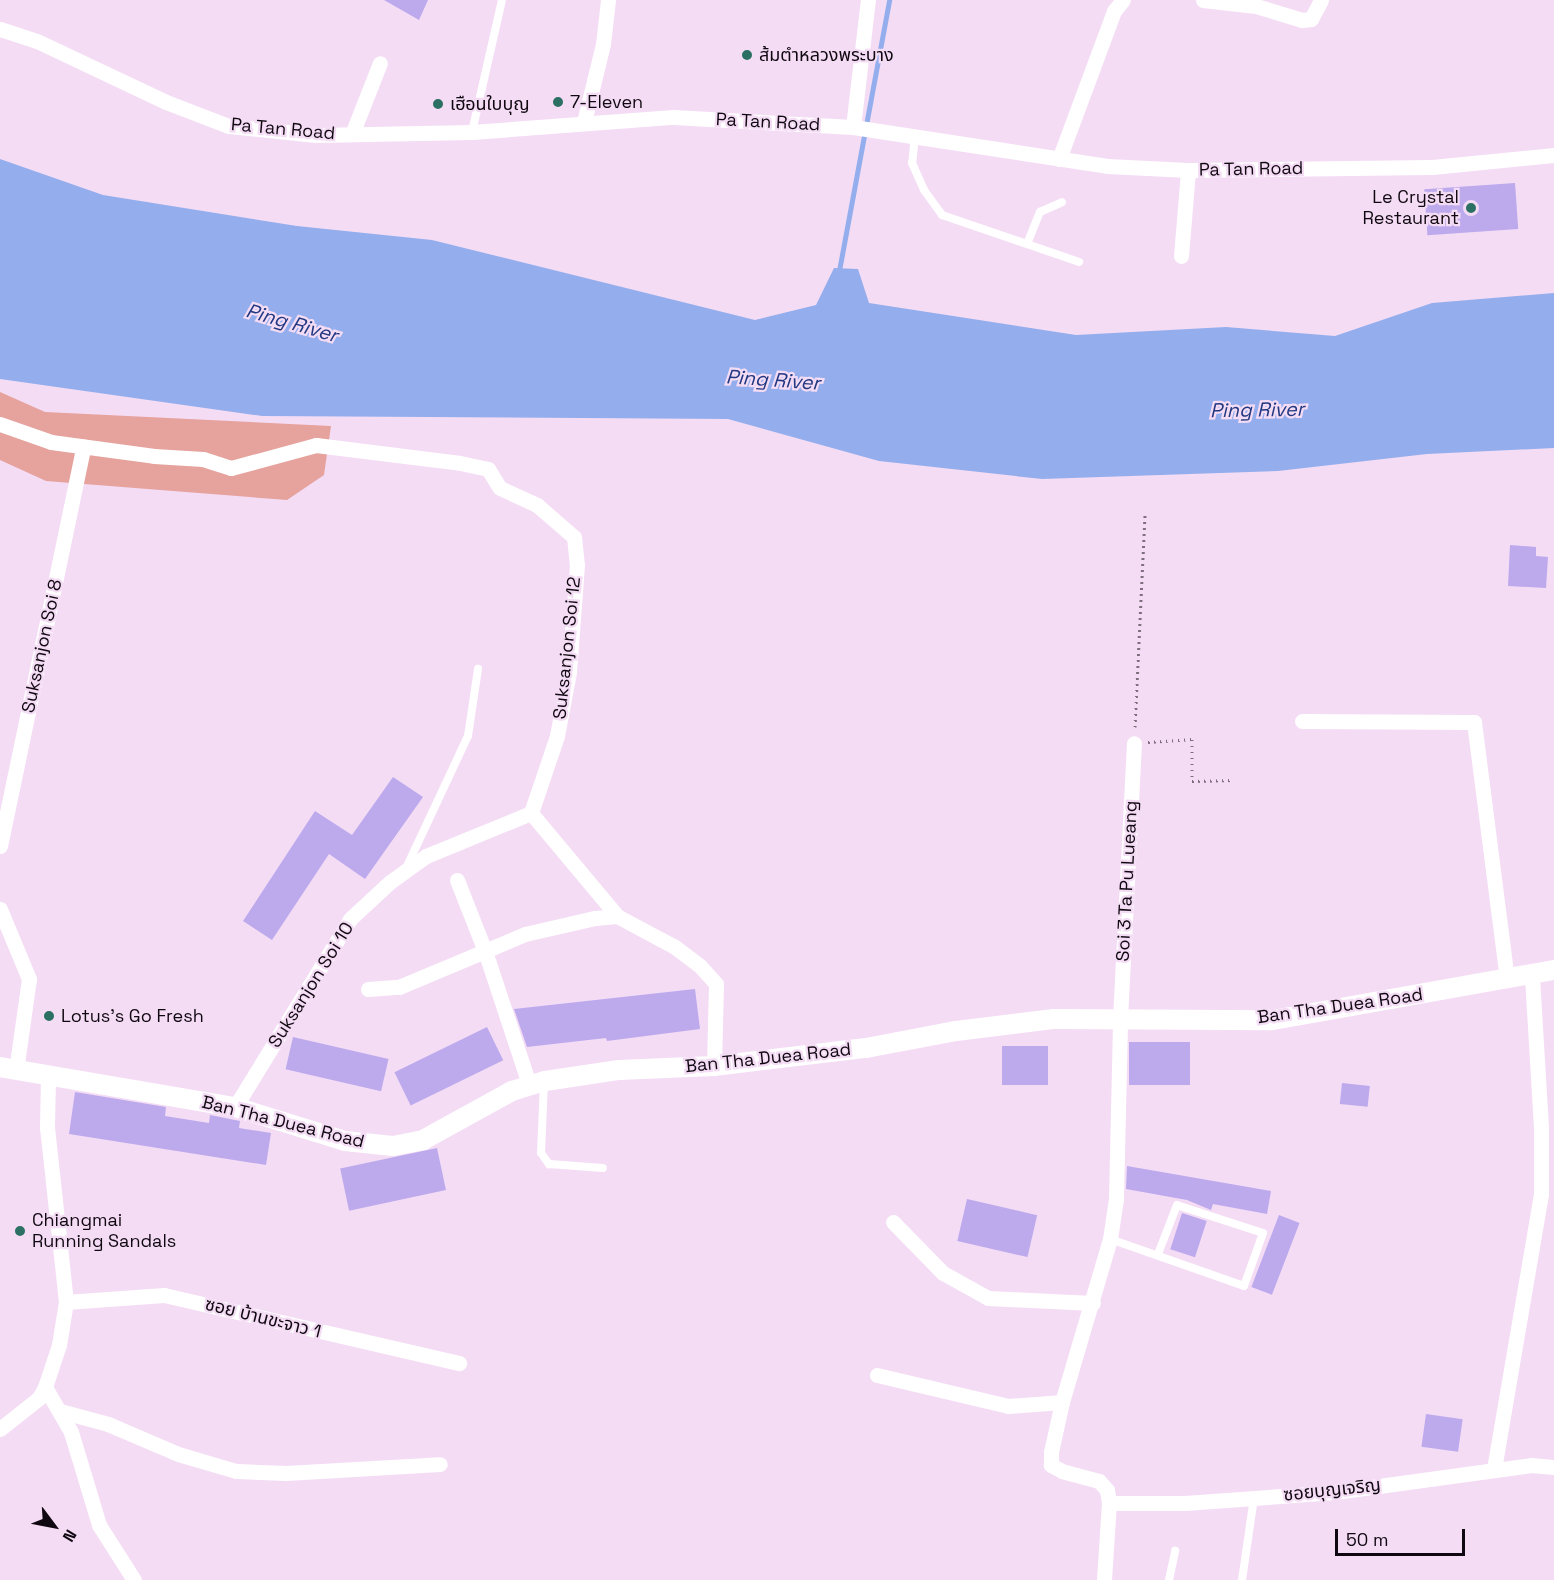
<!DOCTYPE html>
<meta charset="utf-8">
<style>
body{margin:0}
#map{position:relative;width:1554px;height:1580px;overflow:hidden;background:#f4dcf5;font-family:"Space Grotesk","Noto Sans Thai",sans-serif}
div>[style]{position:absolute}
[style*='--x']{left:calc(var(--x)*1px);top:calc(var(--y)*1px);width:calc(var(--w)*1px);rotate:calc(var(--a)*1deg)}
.green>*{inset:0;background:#e6a29d}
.water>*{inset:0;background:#94aeed}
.stream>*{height:5px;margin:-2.5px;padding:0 2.5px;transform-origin:2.5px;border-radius:2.5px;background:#94aeed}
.building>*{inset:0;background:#bcaaed;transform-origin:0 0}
.path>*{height:3px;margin-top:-1.5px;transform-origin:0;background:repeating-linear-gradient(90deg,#7e6e7e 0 1.5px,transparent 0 6px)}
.service>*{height:8px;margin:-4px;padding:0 4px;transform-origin:4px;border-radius:4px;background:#fff}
.minor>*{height:15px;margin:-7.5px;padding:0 7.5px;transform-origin:7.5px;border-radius:7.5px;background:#fff}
.tertiary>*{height:20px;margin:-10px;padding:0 10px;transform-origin:10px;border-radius:10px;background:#fff}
.dots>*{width:16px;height:16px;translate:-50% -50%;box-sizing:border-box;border:3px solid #f4dcf5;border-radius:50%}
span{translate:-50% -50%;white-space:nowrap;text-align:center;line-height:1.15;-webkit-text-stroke:4.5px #f4dcf5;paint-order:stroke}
.poi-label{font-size:18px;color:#100810}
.left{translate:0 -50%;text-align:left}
.right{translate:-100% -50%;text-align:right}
.street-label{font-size:18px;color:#100810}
.water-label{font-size:20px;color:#223981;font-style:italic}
.north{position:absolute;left:24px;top:1496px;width:60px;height:60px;-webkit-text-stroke:4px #f4dcf5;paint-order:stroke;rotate:122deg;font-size:16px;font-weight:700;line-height:24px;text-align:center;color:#100810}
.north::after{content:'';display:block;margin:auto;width:21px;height:27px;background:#100810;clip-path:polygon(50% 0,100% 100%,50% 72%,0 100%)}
.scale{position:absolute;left:1335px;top:1529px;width:130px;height:27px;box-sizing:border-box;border:3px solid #100810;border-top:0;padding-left:8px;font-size:18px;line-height:21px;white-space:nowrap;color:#100810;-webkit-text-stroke:4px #f4dcf5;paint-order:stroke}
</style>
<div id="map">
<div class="green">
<i style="clip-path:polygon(0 392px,45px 412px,331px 426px,324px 475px,287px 500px,46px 481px,0 460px)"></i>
</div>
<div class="water">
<i style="clip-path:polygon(0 159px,103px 195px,297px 226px,432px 240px,755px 320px,816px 305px,834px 268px,858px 269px,869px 303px,1076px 335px,1226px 327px,1335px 336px,1432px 303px,1554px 293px,1554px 448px,1427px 454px,1278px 471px,1042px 479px,879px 461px,728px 419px,262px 416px,0 379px)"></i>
</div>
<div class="stream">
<i style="--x:838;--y:276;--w:281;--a:-79.5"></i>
</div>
<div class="building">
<i style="clip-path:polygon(384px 0,428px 0,419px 20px)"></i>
<i style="left:1515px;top:183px;width:46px;height:91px;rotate:86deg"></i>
<i style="clip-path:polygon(1510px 545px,1536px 547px,1536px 556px,1548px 557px,1546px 588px,1508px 586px)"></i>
<i style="clip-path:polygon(393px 777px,423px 797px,365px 879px,329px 854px,272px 940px,243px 921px,315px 811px,352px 835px)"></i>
<i style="clip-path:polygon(695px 989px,700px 1029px,607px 1041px,606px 1038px,527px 1047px,514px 1009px)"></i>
<i style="left:487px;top:1027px;width:37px;height:103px;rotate:64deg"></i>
<i style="left:293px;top:1037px;width:98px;height:33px;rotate:13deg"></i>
<i style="left:1190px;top:1042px;width:43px;height:61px;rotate:90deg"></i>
<i style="left:1002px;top:1046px;width:46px;height:39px"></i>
<i style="left:1342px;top:1083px;width:28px;height:21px;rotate:6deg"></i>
<i style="clip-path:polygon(75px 1092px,166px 1107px,165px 1116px,209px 1123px,210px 1115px,240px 1121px,239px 1128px,271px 1133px,266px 1165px,69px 1134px)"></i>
<i style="left:437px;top:1148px;width:43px;height:99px;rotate:78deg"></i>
<i style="clip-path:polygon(1127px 1166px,1271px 1191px,1267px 1214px,1213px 1204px,1211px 1210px,1187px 1200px,1126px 1189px)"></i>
<i style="left:967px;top:1199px;width:72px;height:43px;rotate:13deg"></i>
<i style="left:1182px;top:1213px;width:26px;height:38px;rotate:18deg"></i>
<i style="left:1279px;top:1215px;width:22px;height:77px;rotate:21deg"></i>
<i style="left:1426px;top:1414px;width:37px;height:33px;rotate:8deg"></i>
</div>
<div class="path">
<i style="--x:1135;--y:727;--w:214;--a:-87.3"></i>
<i style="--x:1148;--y:742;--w:44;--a:-3.9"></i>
<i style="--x:1192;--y:739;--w:42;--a:90"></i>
<i style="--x:1192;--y:781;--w:41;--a:-1.4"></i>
</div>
<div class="service">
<i style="--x:472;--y:132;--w:135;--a:-77.2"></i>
<i style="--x:915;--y:136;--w:27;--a:96"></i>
<i style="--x:912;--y:163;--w:30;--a:66"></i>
<i style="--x:924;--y:190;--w:31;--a:54"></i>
<i style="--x:942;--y:215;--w:145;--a:18.9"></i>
<i style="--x:1027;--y:244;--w:35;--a:-68"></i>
<i style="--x:1040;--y:212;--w:24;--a:-24"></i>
<i style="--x:408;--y:864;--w:141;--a:-64.9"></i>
<i style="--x:468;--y:736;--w:68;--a:-81.5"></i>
<i style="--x:544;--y:1082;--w:71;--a:92.4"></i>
<i style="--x:541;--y:1153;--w:14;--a:54"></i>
<i style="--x:549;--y:1164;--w:54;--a:4.2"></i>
<i style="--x:1110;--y:1239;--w:142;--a:19.3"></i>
<i style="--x:1244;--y:1286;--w:56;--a:-70.3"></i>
<i style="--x:1263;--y:1233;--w:90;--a:-162"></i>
<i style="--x:1177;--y:1205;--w:53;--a:111.2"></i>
<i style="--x:1169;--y:1580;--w:30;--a:-78"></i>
<i style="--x:1242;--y:1580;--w:83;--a:-81.7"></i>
</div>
<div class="minor">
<i style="--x:1203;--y:0;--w:53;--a:6.5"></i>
<i style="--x:1256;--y:6;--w:48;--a:16.9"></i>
<i style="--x:1302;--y:20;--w:9;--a:-6"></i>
<i style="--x:1311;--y:19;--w:21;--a:-62"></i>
<i style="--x:0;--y:29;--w:39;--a:18"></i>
<i style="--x:37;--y:41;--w:143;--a:25.3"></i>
<i style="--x:166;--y:102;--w:67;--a:20.9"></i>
<i style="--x:229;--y:126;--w:87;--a:5.9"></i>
<i style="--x:316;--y:135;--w:156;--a:-1.1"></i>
<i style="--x:472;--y:132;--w:202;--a:-4.3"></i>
<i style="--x:673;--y:117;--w:180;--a:3.2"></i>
<i style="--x:853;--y:127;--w:257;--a:8.7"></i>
<i style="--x:1107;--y:166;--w:81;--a:2.8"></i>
<i style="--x:1188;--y:170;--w:244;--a:-0.7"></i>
<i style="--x:1432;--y:167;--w:123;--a:-5.6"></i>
<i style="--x:584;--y:122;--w:80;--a:-76.3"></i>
<i style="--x:603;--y:44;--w:44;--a:-83.5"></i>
<i style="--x:853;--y:127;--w:128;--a:-83.3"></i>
<i style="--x:352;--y:134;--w:76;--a:-68.5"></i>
<i style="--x:1059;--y:159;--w:158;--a:-69.6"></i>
<i style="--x:1114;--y:11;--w:14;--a:-51"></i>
<i style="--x:1181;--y:256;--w:86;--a:-85.3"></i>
<i style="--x:0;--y:424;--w:54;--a:19.4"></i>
<i style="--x:51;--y:442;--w:104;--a:7.7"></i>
<i style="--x:154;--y:456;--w:49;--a:3.5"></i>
<i style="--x:203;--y:459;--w:29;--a:18"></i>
<i style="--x:231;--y:468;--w:88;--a:-15.1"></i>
<i style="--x:316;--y:445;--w:145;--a:7.1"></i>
<i style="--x:460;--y:463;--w:29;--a:12"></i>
<i style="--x:488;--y:469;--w:22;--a:58"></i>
<i style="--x:500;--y:488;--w:41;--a:24.7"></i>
<i style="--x:537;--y:505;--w:49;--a:40.9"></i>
<i style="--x:574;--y:537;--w:28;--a:84"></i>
<i style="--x:577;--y:565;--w:107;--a:94.3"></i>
<i style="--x:569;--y:672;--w:65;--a:100.6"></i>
<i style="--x:557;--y:736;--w:81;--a:108.7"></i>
<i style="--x:531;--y:813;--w:134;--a:50.1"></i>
<i style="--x:617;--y:916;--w:66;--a:28.1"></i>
<i style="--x:675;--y:947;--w:31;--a:37"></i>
<i style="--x:700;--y:966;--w:24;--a:48"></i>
<i style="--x:716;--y:984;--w:82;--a:91.4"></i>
<i style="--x:1302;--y:721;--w:172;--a:0.3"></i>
<i style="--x:1474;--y:722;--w:260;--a:82.7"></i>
<i style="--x:0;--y:846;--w:408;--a:-78.2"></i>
<i style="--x:457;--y:880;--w:76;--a:68.5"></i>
<i style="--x:485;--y:951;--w:140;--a:71.7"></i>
<i style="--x:0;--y:909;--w:76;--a:67.5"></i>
<i style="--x:29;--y:979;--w:92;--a:98.1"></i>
<i style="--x:368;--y:989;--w:31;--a:-4"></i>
<i style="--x:399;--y:987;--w:137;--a:-22.8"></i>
<i style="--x:525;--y:934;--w:72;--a:-12.9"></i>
<i style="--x:595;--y:918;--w:22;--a:-5"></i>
<i style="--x:235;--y:1107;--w:220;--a:-58.5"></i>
<i style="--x:350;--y:919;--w:54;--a:-42.8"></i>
<i style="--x:390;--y:882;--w:44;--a:-35.8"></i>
<i style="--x:426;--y:856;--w:113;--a:-22.3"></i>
<i style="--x:893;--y:1222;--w:71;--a:45.6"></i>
<i style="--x:943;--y:1273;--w:51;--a:29.1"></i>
<i style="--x:988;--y:1298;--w:105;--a:2.7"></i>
<i style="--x:66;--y:1302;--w:98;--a:-4.1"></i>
<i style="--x:164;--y:1295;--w:303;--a:13"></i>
<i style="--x:877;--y:1375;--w:135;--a:13.3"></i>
<i style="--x:1008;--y:1406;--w:54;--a:-4.2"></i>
<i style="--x:45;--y:1387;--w:52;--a:60"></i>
<i style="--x:71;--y:1432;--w:97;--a:73.2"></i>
<i style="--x:99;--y:1525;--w:65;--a:57.5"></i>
<i style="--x:60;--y:1411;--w:50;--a:15.2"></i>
<i style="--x:108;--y:1424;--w:76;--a:23.2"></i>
<i style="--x:178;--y:1454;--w:60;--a:16.3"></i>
<i style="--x:236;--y:1471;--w:50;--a:2.3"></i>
<i style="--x:286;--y:1473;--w:154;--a:-3.3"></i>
<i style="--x:0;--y:1429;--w:50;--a:-38.5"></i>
<i style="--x:39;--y:1398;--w:13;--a:-61"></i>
<i style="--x:45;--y:1387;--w:44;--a:-71.6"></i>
<i style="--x:59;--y:1345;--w:44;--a:-80.8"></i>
<i style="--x:66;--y:1302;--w:175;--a:-96.2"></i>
<i style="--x:47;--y:1128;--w:53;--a:-88.9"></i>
<i style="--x:1494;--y:1469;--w:279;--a:-80.3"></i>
<i style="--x:1541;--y:1194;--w:66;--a:-90"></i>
<i style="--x:1541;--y:1128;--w:153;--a:-93.4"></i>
<i style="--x:1109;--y:1503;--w:76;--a:0"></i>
<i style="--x:1185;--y:1503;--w:150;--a:-4.2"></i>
<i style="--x:1335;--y:1492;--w:198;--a:-7.8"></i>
<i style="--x:1531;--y:1465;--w:23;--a:5"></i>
<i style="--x:1104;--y:1580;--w:77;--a:-86.3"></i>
<i style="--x:1109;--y:1503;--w:13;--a:-99"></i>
<i style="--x:1107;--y:1490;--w:12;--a:-132"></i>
<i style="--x:1099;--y:1481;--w:38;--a:-165"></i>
<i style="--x:1062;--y:1471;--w:13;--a:-151"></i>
<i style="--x:1051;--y:1465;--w:13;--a:-90"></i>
<i style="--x:1051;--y:1452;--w:51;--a:-77.6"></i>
<i style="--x:1062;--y:1402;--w:170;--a:-73.6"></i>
<i style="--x:1110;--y:1239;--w:40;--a:-81.5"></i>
<i style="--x:1116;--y:1199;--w:180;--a:-88.7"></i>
<i style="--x:1120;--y:1019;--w:276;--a:-87.1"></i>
</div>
<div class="tertiary">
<i style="--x:0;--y:1067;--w:238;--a:9.7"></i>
<i style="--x:235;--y:1107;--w:115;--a:17.2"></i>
<i style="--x:345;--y:1141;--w:48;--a:5.9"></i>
<i style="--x:393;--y:1146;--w:31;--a:-11"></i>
<i style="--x:423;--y:1140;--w:102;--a:-28.8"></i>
<i style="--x:512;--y:1091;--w:34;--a:-17"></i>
<i style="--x:545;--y:1081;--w:75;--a:-8.5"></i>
<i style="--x:619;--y:1070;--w:95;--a:-2.4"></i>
<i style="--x:714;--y:1066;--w:153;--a:-6.8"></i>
<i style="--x:866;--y:1048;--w:92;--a:-10.7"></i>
<i style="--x:956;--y:1031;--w:99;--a:-7"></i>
<i style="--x:1054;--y:1019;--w:219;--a:0.3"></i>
<i style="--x:1273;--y:1020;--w:285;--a:-10.1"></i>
</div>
<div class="dots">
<i style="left:747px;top:55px;background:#2b7063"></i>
<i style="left:558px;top:102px;background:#2b7063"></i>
<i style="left:438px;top:104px;background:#2b7063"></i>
<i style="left:1471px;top:208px;background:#2b7063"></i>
<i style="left:49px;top:1016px;background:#2b7063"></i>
<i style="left:20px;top:1231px;background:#2b7063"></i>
</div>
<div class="poi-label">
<span class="left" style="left:759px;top:55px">ส้มตำหลวงพระบาง</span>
<span class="left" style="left:570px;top:102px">7-Eleven</span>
<span class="left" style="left:450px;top:104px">เฮือนใบบุญ</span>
<span class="right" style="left:1459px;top:208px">Le Crystal<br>Restaurant</span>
<span class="left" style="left:61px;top:1016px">Lotus's Go Fresh</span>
<span class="left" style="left:32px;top:1231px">Chiangmai<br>Running Sandals</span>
</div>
<div class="street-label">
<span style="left:768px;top:122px;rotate:3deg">Pa Tan Road</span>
<span style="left:283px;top:129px;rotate:5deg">Pa Tan Road</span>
<span style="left:1251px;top:169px;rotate:-1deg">Pa Tan Road</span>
<span style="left:42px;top:646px;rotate:-78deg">Suksanjon Soi 8</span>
<span style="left:567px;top:648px;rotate:-84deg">Suksanjon Soi 12</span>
<span style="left:1127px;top:881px;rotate:-87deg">Soi 3 Ta Pu Lueang</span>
<span style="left:311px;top:985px;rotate:-58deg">Suksanjon Soi 10</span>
<span style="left:1340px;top:1006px;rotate:-8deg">Ban Tha Duea Road</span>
<span style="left:768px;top:1058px;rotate:-6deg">Ban Tha Duea Road</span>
<span style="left:283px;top:1122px;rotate:14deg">Ban Tha Duea Road</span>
<span style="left:263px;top:1318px;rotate:14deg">ซอย บ้านขะจาว 1</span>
<span style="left:1332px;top:1490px;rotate:-6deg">ซอยบุญเจริญ</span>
</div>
<div class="water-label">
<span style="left:292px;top:323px;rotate:16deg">Ping River</span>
<span style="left:773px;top:380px;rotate:4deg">Ping River</span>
<span style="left:1257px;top:410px;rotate:-1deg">Ping River</span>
</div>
<div class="north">N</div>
<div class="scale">50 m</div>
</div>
